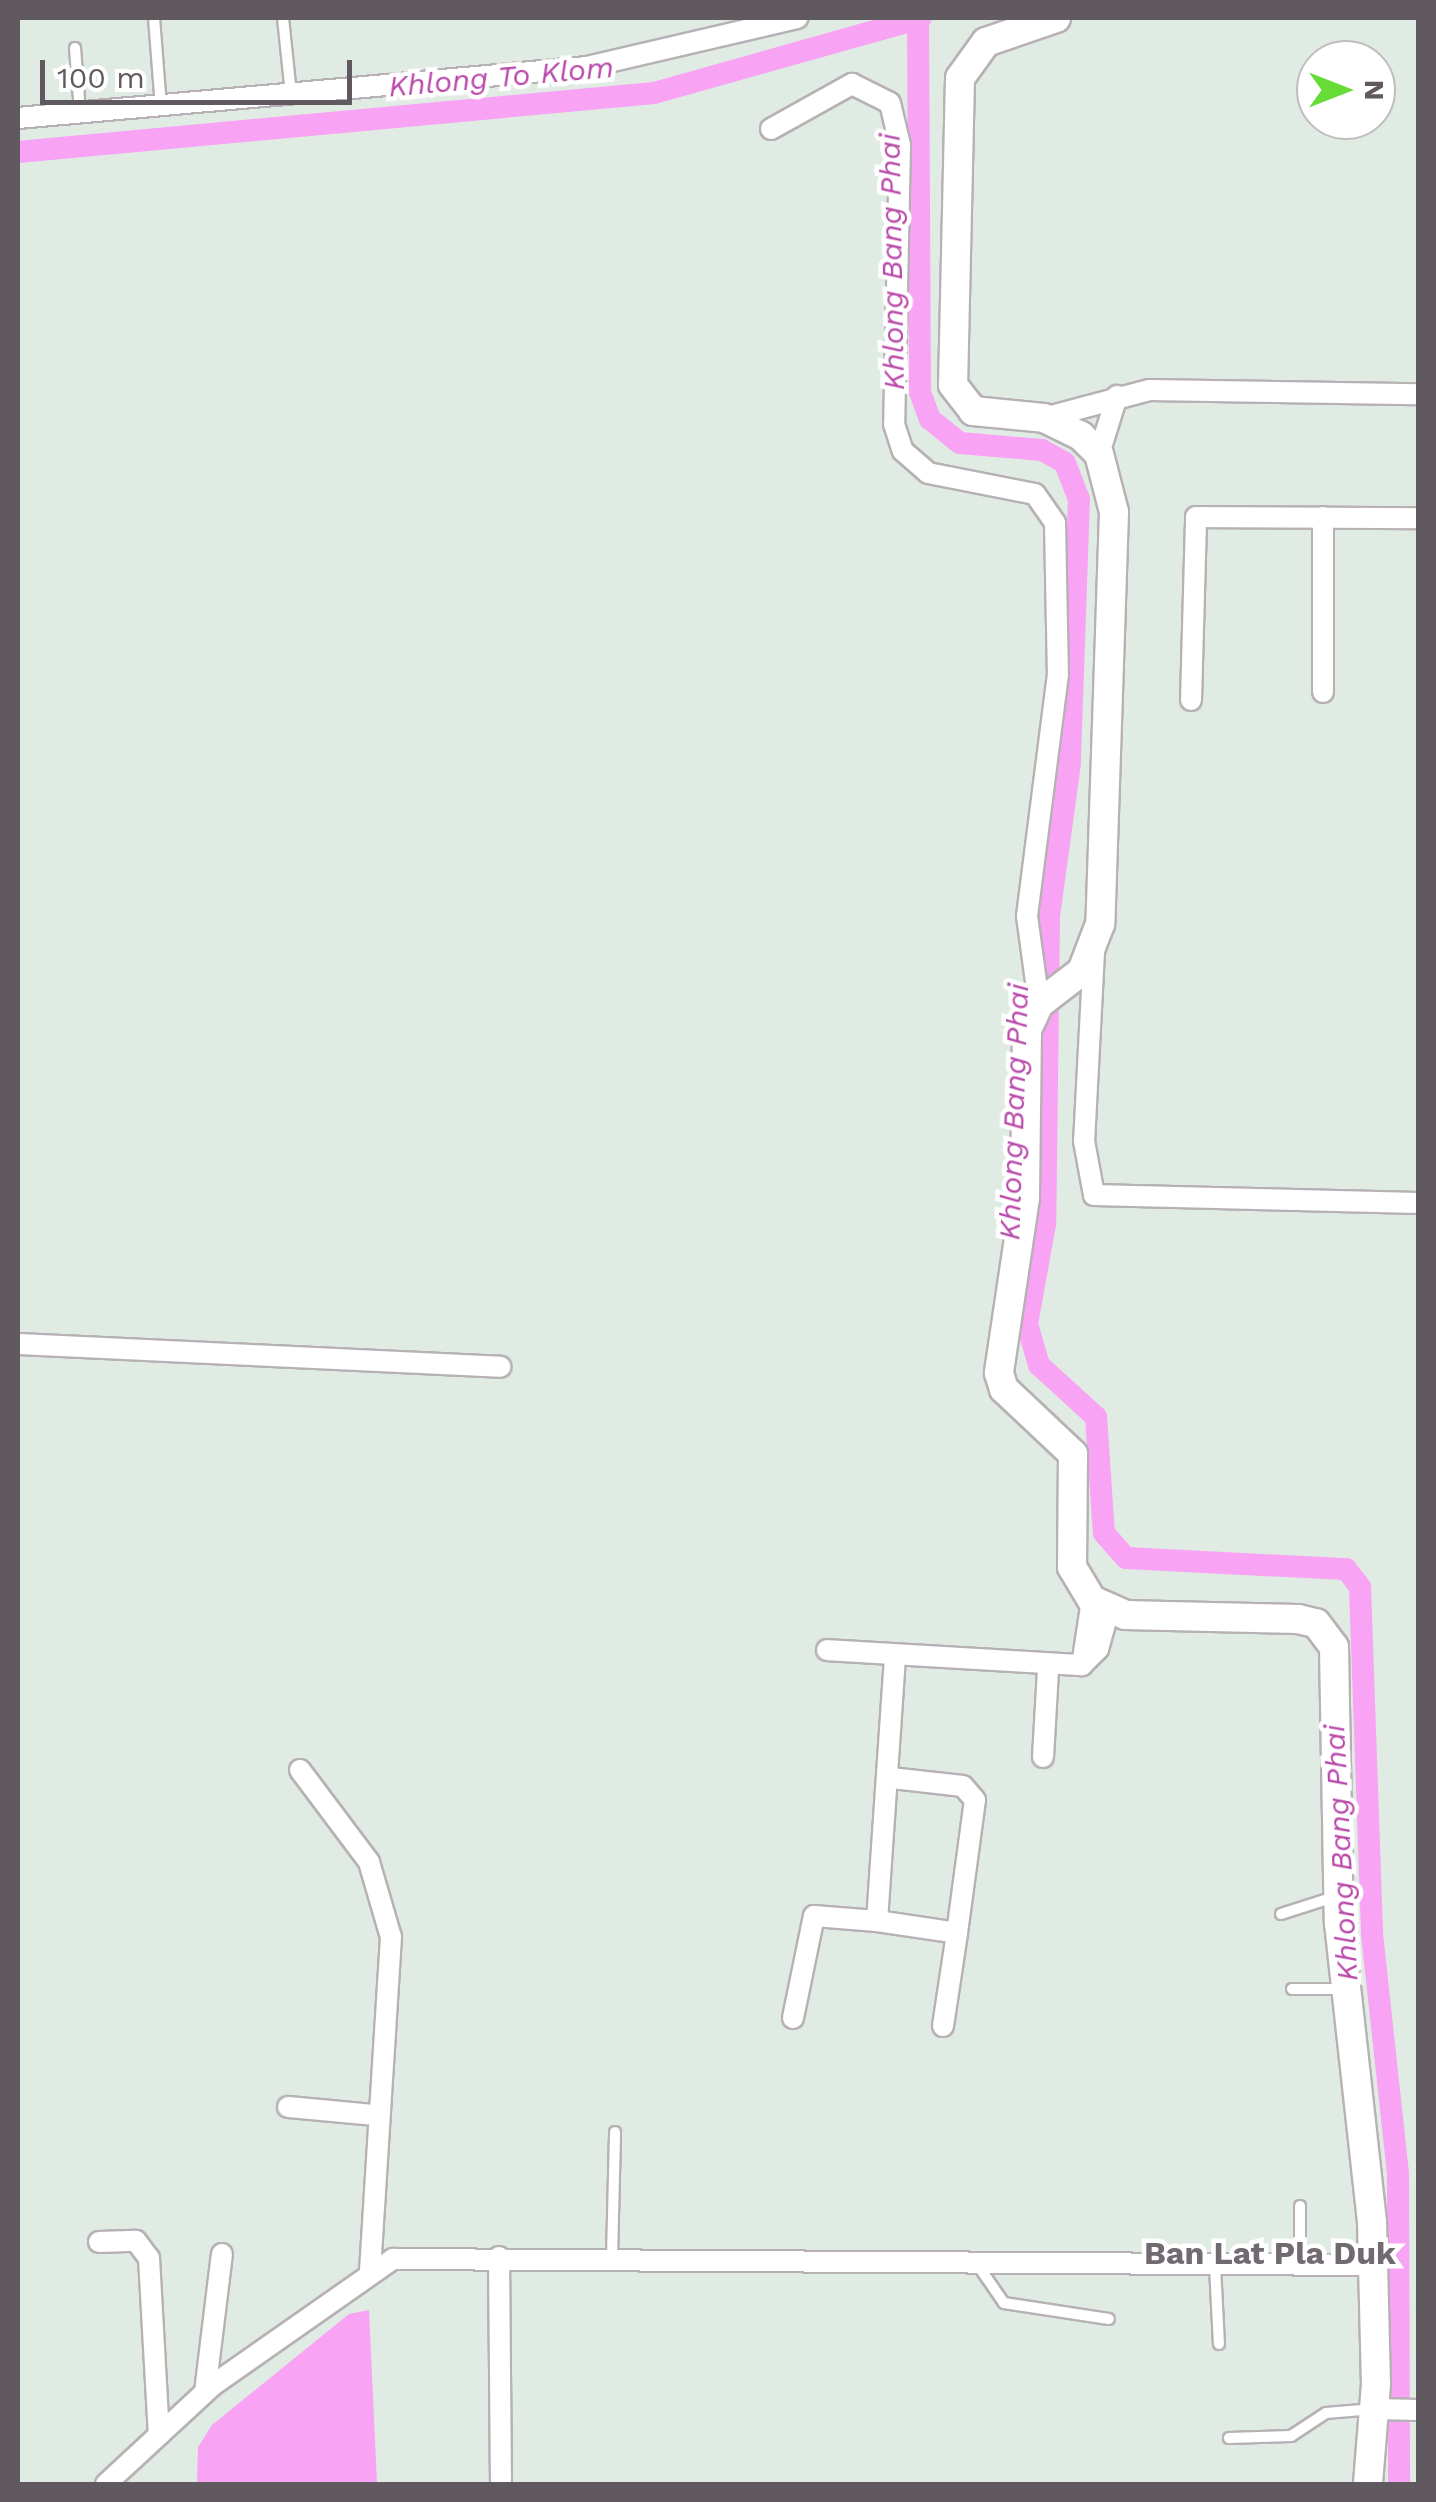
<!DOCTYPE html>
<style>
body{margin:0}
#map{position:relative;width:1436px;height:2502px;overflow:hidden;background:#e0ebe4;font-family:"Work Sans",sans-serif}
div>[style]{position:absolute}
[style*='--x']{left:calc(var(--x)*1px);top:calc(var(--y)*1px);width:calc(var(--w)*1px);rotate:calc(var(--a)*1deg)}
.water>*{inset:0;background:#f8a3f3}
.canal>*{height:22px;margin:-11px;padding:0 11px;transform-origin:11px;border-radius:11px;background:#f8a3f3}
.roads{filter:drop-shadow(2px 0 #b7b1b5) drop-shadow(-2px 0 #b7b1b5) drop-shadow(0 2px #b7b1b5) drop-shadow(0 -2px #b7b1b5)}
.lane>*{height:10px;margin:-5px;padding:0 5px;transform-origin:5px;border-radius:5px;background:#fff}
.street>*{height:20px;margin:-10px;padding:0 10px;transform-origin:10px;border-radius:10px;background:#fff}
.secondary>*{height:28px;margin:-14px;padding:0 14px;transform-origin:14px;border-radius:14px;background:#fff}
span{translate:-50% -50%;white-space:nowrap;text-align:center;line-height:1.15;-webkit-text-stroke:9px #fff;paint-order:stroke}
.water-label{font-size:30px;color:#b848a9;font-style:italic}
.quarter-label{font-size:32px;color:#726a71;font-weight:700}
.frame{position:absolute;inset:0;border:20px solid #60595f;pointer-events:none}
.north{position:absolute;left:1296px;top:40px;width:100px;height:100px;box-sizing:border-box;background:#fff;border:2px solid #bfbdbf;border-radius:50%;rotate:90deg;font-size:28px;font-weight:700;line-height:40px;text-align:center;color:#60595f}
.north::after{content:'';display:block;margin:auto;width:35px;height:45px;background:#67db36;clip-path:polygon(50% 0,100% 100%,50% 72%,0 100%)}
.scale{position:absolute;left:40px;top:60px;width:312px;height:45px;box-sizing:border-box;border:5px solid #60595f;border-top:0;padding-left:12px;font-size:30px;line-height:35px;white-space:nowrap;color:#60595f;-webkit-text-stroke:8px #fff;paint-order:stroke}
</style>
<div id="map">
<div class="water">
<i style="clip-path:polygon(369px 2310px,377px 2484px,197px 2484px,198px 2447px,212px 2425px,349px 2314px)"></i>
</div>
<div class="canal">
<i style="--x:918;--y:18;--w:374;--a:89.7"></i>
<i style="--x:920;--y:392;--w:29;--a:70"></i>
<i style="--x:930;--y:419;--w:38;--a:39"></i>
<i style="--x:960;--y:443;--w:82;--a:4.9"></i>
<i style="--x:1042;--y:450;--w:26;--a:29"></i>
<i style="--x:1065;--y:463;--w:39;--a:69"></i>
<i style="--x:1079;--y:499;--w:264;--a:92"></i>
<i style="--x:1070;--y:763;--w:154;--a:97.8"></i>
<i style="--x:1049;--y:916;--w:308;--a:90.7"></i>
<i style="--x:1045;--y:1224;--w:102;--a:100.2"></i>
<i style="--x:1027;--y:1324;--w:43;--a:73.7"></i>
<i style="--x:1039;--y:1365;--w:77;--a:42.4"></i>
<i style="--x:1096;--y:1417;--w:116;--a:86.1"></i>
<i style="--x:1104;--y:1533;--w:33;--a:49"></i>
<i style="--x:1126;--y:1558;--w:220;--a:2.9"></i>
<i style="--x:1346;--y:1569;--w:23;--a:52"></i>
<i style="--x:1360;--y:1587;--w:347;--a:88"></i>
<i style="--x:1372;--y:1934;--w:241;--a:83.8"></i>
<i style="--x:1398;--y:2174;--w:310;--a:89.8"></i>
<i style="--x:18;--y:152;--w:639;--a:-5.3"></i>
<i style="--x:654;--y:93;--w:277;--a:-15.7"></i>
</div>
<div class="roads">
<div class="lane">
<i style="--x:154;--y:18;--w:88;--a:85.5"></i>
<i style="--x:283;--y:18;--w:76;--a:84"></i>
<i style="--x:75;--y:48;--w:63;--a:85.5"></i>
<i style="--x:1281;--y:1914;--w:59;--a:-17.8"></i>
<i style="--x:1292;--y:1989;--w:51;--a:0"></i>
<i style="--x:1300;--y:2206;--w:59;--a:90"></i>
<i style="--x:612;--y:2257;--w:125;--a:-88.6"></i>
<i style="--x:975;--y:2261;--w:51;--a:55.4"></i>
<i style="--x:1004;--y:2303;--w:106;--a:8.7"></i>
<i style="--x:1215;--y:2266;--w:78;--a:87.1"></i>
<i style="--x:1229;--y:2438;--w:62;--a:-1.8"></i>
<i style="--x:1291;--y:2436;--w:42;--a:-33.3"></i>
<i style="--x:1326;--y:2413;--w:48;--a:-4.8"></i>
</div>
<div class="street">
<i style="--x:18;--y:118;--w:571;--a:-5.12"></i>
<i style="--x:587;--y:67;--w:216;--a:-13.1"></i>
<i style="--x:771;--y:129;--w:93;--a:-29.1"></i>
<i style="--x:852;--y:84;--w:42;--a:26.6"></i>
<i style="--x:890;--y:103;--w:43;--a:76.6"></i>
<i style="--x:900;--y:145;--w:279;--a:91.2"></i>
<i style="--x:894;--y:424;--w:28;--a:72"></i>
<i style="--x:903;--y:451;--w:33;--a:41"></i>
<i style="--x:928;--y:473;--w:109;--a:11.1"></i>
<i style="--x:1035;--y:494;--w:35;--a:55"></i>
<i style="--x:1055;--y:523;--w:151;--a:88.9"></i>
<i style="--x:1058;--y:674;--w:244;--a:97.3"></i>
<i style="--x:1027;--y:916;--w:89;--a:82.2"></i>
<i style="--x:1044;--y:418;--w:109;--a:-14.9"></i>
<i style="--x:1149;--y:390;--w:269;--a:0.9"></i>
<i style="--x:1099;--y:454;--w:61;--a:-72.8"></i>
<i style="--x:1323;--y:517;--w:175;--a:90"></i>
<i style="--x:1191;--y:700;--w:183;--a:-88.4"></i>
<i style="--x:1196;--y:517;--w:222;--a:0.3"></i>
<i style="--x:1094;--y:952;--w:189;--a:93"></i>
<i style="--x:1084;--y:1141;--w:55;--a:79.5"></i>
<i style="--x:1094;--y:1195;--w:324;--a:1.4"></i>
<i style="--x:18;--y:1344;--w:483;--a:2.7"></i>
<i style="--x:1092;--y:1600;--w:66;--a:98.7"></i>
<i style="--x:1082;--y:1665;--w:23;--a:-45"></i>
<i style="--x:1098;--y:1649;--w:41;--a:-74.2"></i>
<i style="--x:827;--y:1650;--w:255;--a:3.4"></i>
<i style="--x:1043;--y:1757;--w:88;--a:-86.7"></i>
<i style="--x:300;--y:1770;--w:115;--a:53.1"></i>
<i style="--x:369;--y:1862;--w:78;--a:73.7"></i>
<i style="--x:391;--y:1937;--w:335;--a:93.6"></i>
<i style="--x:877;--y:1921;--w:81;--a:8.5"></i>
<i style="--x:957;--y:1933;--w:134;--a:-82.3"></i>
<i style="--x:975;--y:1800;--w:18;--a:-131"></i>
<i style="--x:963;--y:1786;--w:71;--a:-173.6"></i>
<i style="--x:793;--y:2018;--w:104;--a:-78.4"></i>
<i style="--x:814;--y:1916;--w:63;--a:4.5"></i>
<i style="--x:877;--y:1921;--w:266;--a:-86.1"></i>
<i style="--x:943;--y:2026;--w:94;--a:-81.4"></i>
<i style="--x:288;--y:2107;--w:86;--a:5.3"></i>
<i style="--x:99;--y:2242;--w:37;--a:-2"></i>
<i style="--x:136;--y:2241;--w:21;--a:53"></i>
<i style="--x:149;--y:2258;--w:177;--a:86.8"></i>
<i style="--x:499;--y:2257;--w:227;--a:89.5"></i>
<i style="--x:205;--y:2392;--w:139;--a:-83"></i>
<i style="--x:1375;--y:2409;--w:43;--a:1.3"></i>
<i style="--x:106;--y:2484;--w:146;--a:-42.8"></i>
<i style="--x:213;--y:2385;--w:220;--a:-35"></i>
<i style="--x:393;--y:2259;--w:980;--a:0.35"></i>
</div>
<div class="secondary">
<i style="--x:1056;--y:18;--w:74;--a:161.1"></i>
<i style="--x:986;--y:42;--w:44;--a:125.8"></i>
<i style="--x:960;--y:78;--w:307;--a:91.3"></i>
<i style="--x:953;--y:385;--w:33;--a:52"></i>
<i style="--x:973;--y:411;--w:71;--a:5.6"></i>
<i style="--x:1044;--y:418;--w:41;--a:25.9"></i>
<i style="--x:1081;--y:436;--w:25;--a:45"></i>
<i style="--x:1099;--y:454;--w:60;--a:75.5"></i>
<i style="--x:1114;--y:512;--w:412;--a:91.9"></i>
<i style="--x:1100;--y:924;--w:50;--a:111"></i>
<i style="--x:1082;--y:971;--w:54;--a:142.5"></i>
<i style="--x:1039;--y:1004;--w:29;--a:115"></i>
<i style="--x:1027;--y:1030;--w:168;--a:90.7"></i>
<i style="--x:1025;--y:1198;--w:177;--a:98.5"></i>
<i style="--x:999;--y:1373;--w:17;--a:73"></i>
<i style="--x:1004;--y:1389;--w:95;--a:43.3"></i>
<i style="--x:1073;--y:1454;--w:113;--a:90.5"></i>
<i style="--x:1072;--y:1567;--w:39;--a:59"></i>
<i style="--x:1092;--y:1600;--w:36;--a:24"></i>
<i style="--x:1125;--y:1615;--w:173;--a:1.3"></i>
<i style="--x:1298;--y:1619;--w:18;--a:13"></i>
<i style="--x:1316;--y:1623;--w:30;--a:53"></i>
<i style="--x:1334;--y:1647;--w:276;--a:89"></i>
<i style="--x:1339;--y:1923;--w:301;--a:83.7"></i>
<i style="--x:1372;--y:2222;--w:162;--a:88.6"></i>
<i style="--x:1376;--y:2384;--w:100;--a:94.6"></i>
</div>
</div>
<div class="water-label">
<span style="left:501px;top:77px;rotate:-5deg">Khlong To Klom</span>
<span style="left:892px;top:262px;rotate:-91deg">Khlong Bang Phai</span>
<span style="left:1014px;top:1112px;rotate:-88deg">Khlong Bang Phai</span>
<span style="left:1341px;top:1853px;rotate:-93deg">Khlong Bang Phai</span>
</div>
<div class="quarter-label">
<span style="left:1270px;top:2253px">Ban Lat Pla Duk</span>
</div>
<div class="frame"></div>
<div class="north">N</div>
<div class="scale">100 m</div>
</div>
